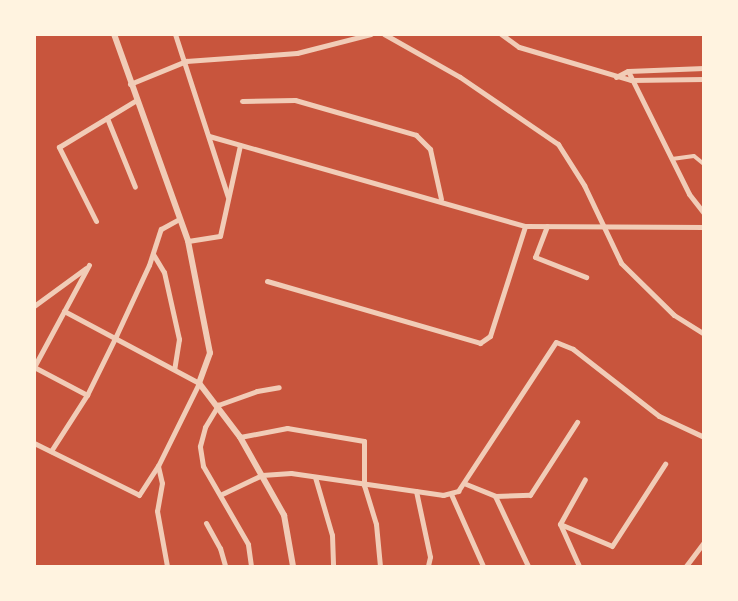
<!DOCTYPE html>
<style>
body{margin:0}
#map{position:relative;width:738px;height:601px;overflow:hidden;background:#c8553d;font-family:Ubuntu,sans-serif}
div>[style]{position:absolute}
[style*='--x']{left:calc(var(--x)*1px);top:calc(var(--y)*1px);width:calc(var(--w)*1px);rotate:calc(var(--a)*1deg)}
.pedestrian>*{height:4px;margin:-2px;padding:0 2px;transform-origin:2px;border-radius:2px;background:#f1ccb7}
.minor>*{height:5px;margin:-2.5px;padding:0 2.5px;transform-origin:2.5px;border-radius:2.5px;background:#f1ccb7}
.tertiary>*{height:6px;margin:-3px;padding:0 3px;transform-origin:3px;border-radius:3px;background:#f1ccb7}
span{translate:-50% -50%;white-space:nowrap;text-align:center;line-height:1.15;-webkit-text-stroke:6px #fff3e0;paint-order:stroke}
.frame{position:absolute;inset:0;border:36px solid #fff3e0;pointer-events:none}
</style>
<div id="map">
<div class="pedestrian">
<i style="--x:672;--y:159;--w:22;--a:-8"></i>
<i style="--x:694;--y:156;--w:13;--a:39"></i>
</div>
<div class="minor">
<i style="--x:175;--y:34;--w:171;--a:72"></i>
<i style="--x:384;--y:34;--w:87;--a:29.5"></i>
<i style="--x:460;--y:77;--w:119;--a:34.4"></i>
<i style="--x:558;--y:144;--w:49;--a:57.6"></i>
<i style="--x:584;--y:185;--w:86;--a:64.6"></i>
<i style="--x:621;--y:263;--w:74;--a:44.5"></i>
<i style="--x:674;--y:315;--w:36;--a:32"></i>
<i style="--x:501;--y:34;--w:22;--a:36"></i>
<i style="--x:519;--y:47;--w:117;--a:16.4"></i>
<i style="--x:631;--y:80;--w:73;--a:-0.8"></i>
<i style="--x:628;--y:71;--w:137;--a:63.6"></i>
<i style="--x:689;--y:194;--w:24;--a:52"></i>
<i style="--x:616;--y:77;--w:13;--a:-27"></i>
<i style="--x:628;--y:71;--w:76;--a:-2.3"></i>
<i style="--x:130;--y:84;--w:61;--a:-22.3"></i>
<i style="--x:186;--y:61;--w:111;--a:-4.1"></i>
<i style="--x:297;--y:53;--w:76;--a:-14.4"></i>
<i style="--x:242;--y:101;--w:53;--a:-1.1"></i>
<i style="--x:295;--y:100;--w:126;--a:16.1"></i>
<i style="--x:416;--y:135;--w:20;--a:45"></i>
<i style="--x:430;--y:149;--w:51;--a:77.6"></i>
<i style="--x:107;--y:118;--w:74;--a:67.9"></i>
<i style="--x:209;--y:136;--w:329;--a:15.9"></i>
<i style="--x:525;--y:226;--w:179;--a:0.3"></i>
<i style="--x:96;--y:221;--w:83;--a:-116.6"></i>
<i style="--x:59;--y:147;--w:89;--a:-31.2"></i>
<i style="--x:547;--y:226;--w:33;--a:111"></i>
<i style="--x:535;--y:257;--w:55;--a:21.4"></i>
<i style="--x:188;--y:241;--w:32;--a:-9"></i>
<i style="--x:220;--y:236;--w:93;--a:-77.6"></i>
<i style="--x:153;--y:254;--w:21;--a:59"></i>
<i style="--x:164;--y:272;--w:69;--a:77.4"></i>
<i style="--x:179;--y:339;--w:30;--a:99"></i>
<i style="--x:267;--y:281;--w:222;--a:16.2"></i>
<i style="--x:480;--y:343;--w:12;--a:-35"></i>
<i style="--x:490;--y:336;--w:115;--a:-72.3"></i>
<i style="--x:34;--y:306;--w:64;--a:-36.2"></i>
<i style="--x:34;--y:367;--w:116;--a:-61.7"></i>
<i style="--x:34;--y:367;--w:60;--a:27.8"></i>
<i style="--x:240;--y:437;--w:48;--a:-10.8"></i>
<i style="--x:287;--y:428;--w:78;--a:9.6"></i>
<i style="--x:364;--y:441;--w:44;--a:90"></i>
<i style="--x:364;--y:485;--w:41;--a:72.9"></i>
<i style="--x:376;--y:524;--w:42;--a:84.6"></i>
<i style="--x:34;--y:443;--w:117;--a:26.3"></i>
<i style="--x:139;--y:495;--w:35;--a:-57"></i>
<i style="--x:158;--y:466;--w:93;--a:-63.7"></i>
<i style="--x:199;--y:383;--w:153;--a:-151.9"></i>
<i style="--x:51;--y:451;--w:67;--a:-57.3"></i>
<i style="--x:87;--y:395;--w:66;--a:-63.8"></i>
<i style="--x:116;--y:336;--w:78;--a:-65.1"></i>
<i style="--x:149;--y:265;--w:38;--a:-72"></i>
<i style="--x:161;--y:229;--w:21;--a:-29"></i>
<i style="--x:158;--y:466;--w:17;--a:77"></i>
<i style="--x:162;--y:483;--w:28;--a:100"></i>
<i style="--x:157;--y:511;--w:56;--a:79.7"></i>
<i style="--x:315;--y:477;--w:60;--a:73.7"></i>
<i style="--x:332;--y:535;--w:31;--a:88"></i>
<i style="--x:466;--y:484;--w:31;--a:22"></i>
<i style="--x:495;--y:496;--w:77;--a:64.8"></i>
<i style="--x:416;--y:491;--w:67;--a:78"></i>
<i style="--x:430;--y:557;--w:9;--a:103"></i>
<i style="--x:222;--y:494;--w:44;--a:-25.4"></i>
<i style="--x:262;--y:475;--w:29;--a:-4"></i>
<i style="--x:291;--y:473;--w:154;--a:8.2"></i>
<i style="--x:443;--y:495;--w:16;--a:-15"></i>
<i style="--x:458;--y:491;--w:178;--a:-56.7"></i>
<i style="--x:556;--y:342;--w:18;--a:22"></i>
<i style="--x:573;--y:349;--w:109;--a:37.9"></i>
<i style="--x:659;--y:416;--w:50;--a:25"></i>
<i style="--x:451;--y:494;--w:79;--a:66"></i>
<i style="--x:495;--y:496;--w:35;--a:-2"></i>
<i style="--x:530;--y:495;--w:87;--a:-57.2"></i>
<i style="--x:206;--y:523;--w:29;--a:61"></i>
<i style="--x:220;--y:548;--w:19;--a:74"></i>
<i style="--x:560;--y:524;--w:56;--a:22.9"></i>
<i style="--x:612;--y:546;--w:98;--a:-57.1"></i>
<i style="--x:251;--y:566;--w:22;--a:-98"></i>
<i style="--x:248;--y:544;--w:90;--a:-120"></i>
<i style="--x:203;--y:466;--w:20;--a:-99"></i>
<i style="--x:200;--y:446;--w:20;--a:-75"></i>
<i style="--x:205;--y:427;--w:26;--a:-59"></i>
<i style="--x:218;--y:405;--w:41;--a:-19.7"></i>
<i style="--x:257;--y:391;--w:22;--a:-10"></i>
<i style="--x:579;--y:566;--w:46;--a:-114.3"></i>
<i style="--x:560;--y:524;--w:51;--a:-60.9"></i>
<i style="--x:686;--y:566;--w:30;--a:-53"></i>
</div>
<div class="tertiary">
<i style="--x:114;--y:34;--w:220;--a:70.3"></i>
<i style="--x:188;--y:241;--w:114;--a:78.9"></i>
<i style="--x:210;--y:353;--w:32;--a:110"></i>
<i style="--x:199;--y:383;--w:68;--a:52.8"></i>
<i style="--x:240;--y:437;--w:90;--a:60.6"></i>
<i style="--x:284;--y:515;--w:52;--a:80"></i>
</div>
<div class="frame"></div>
</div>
